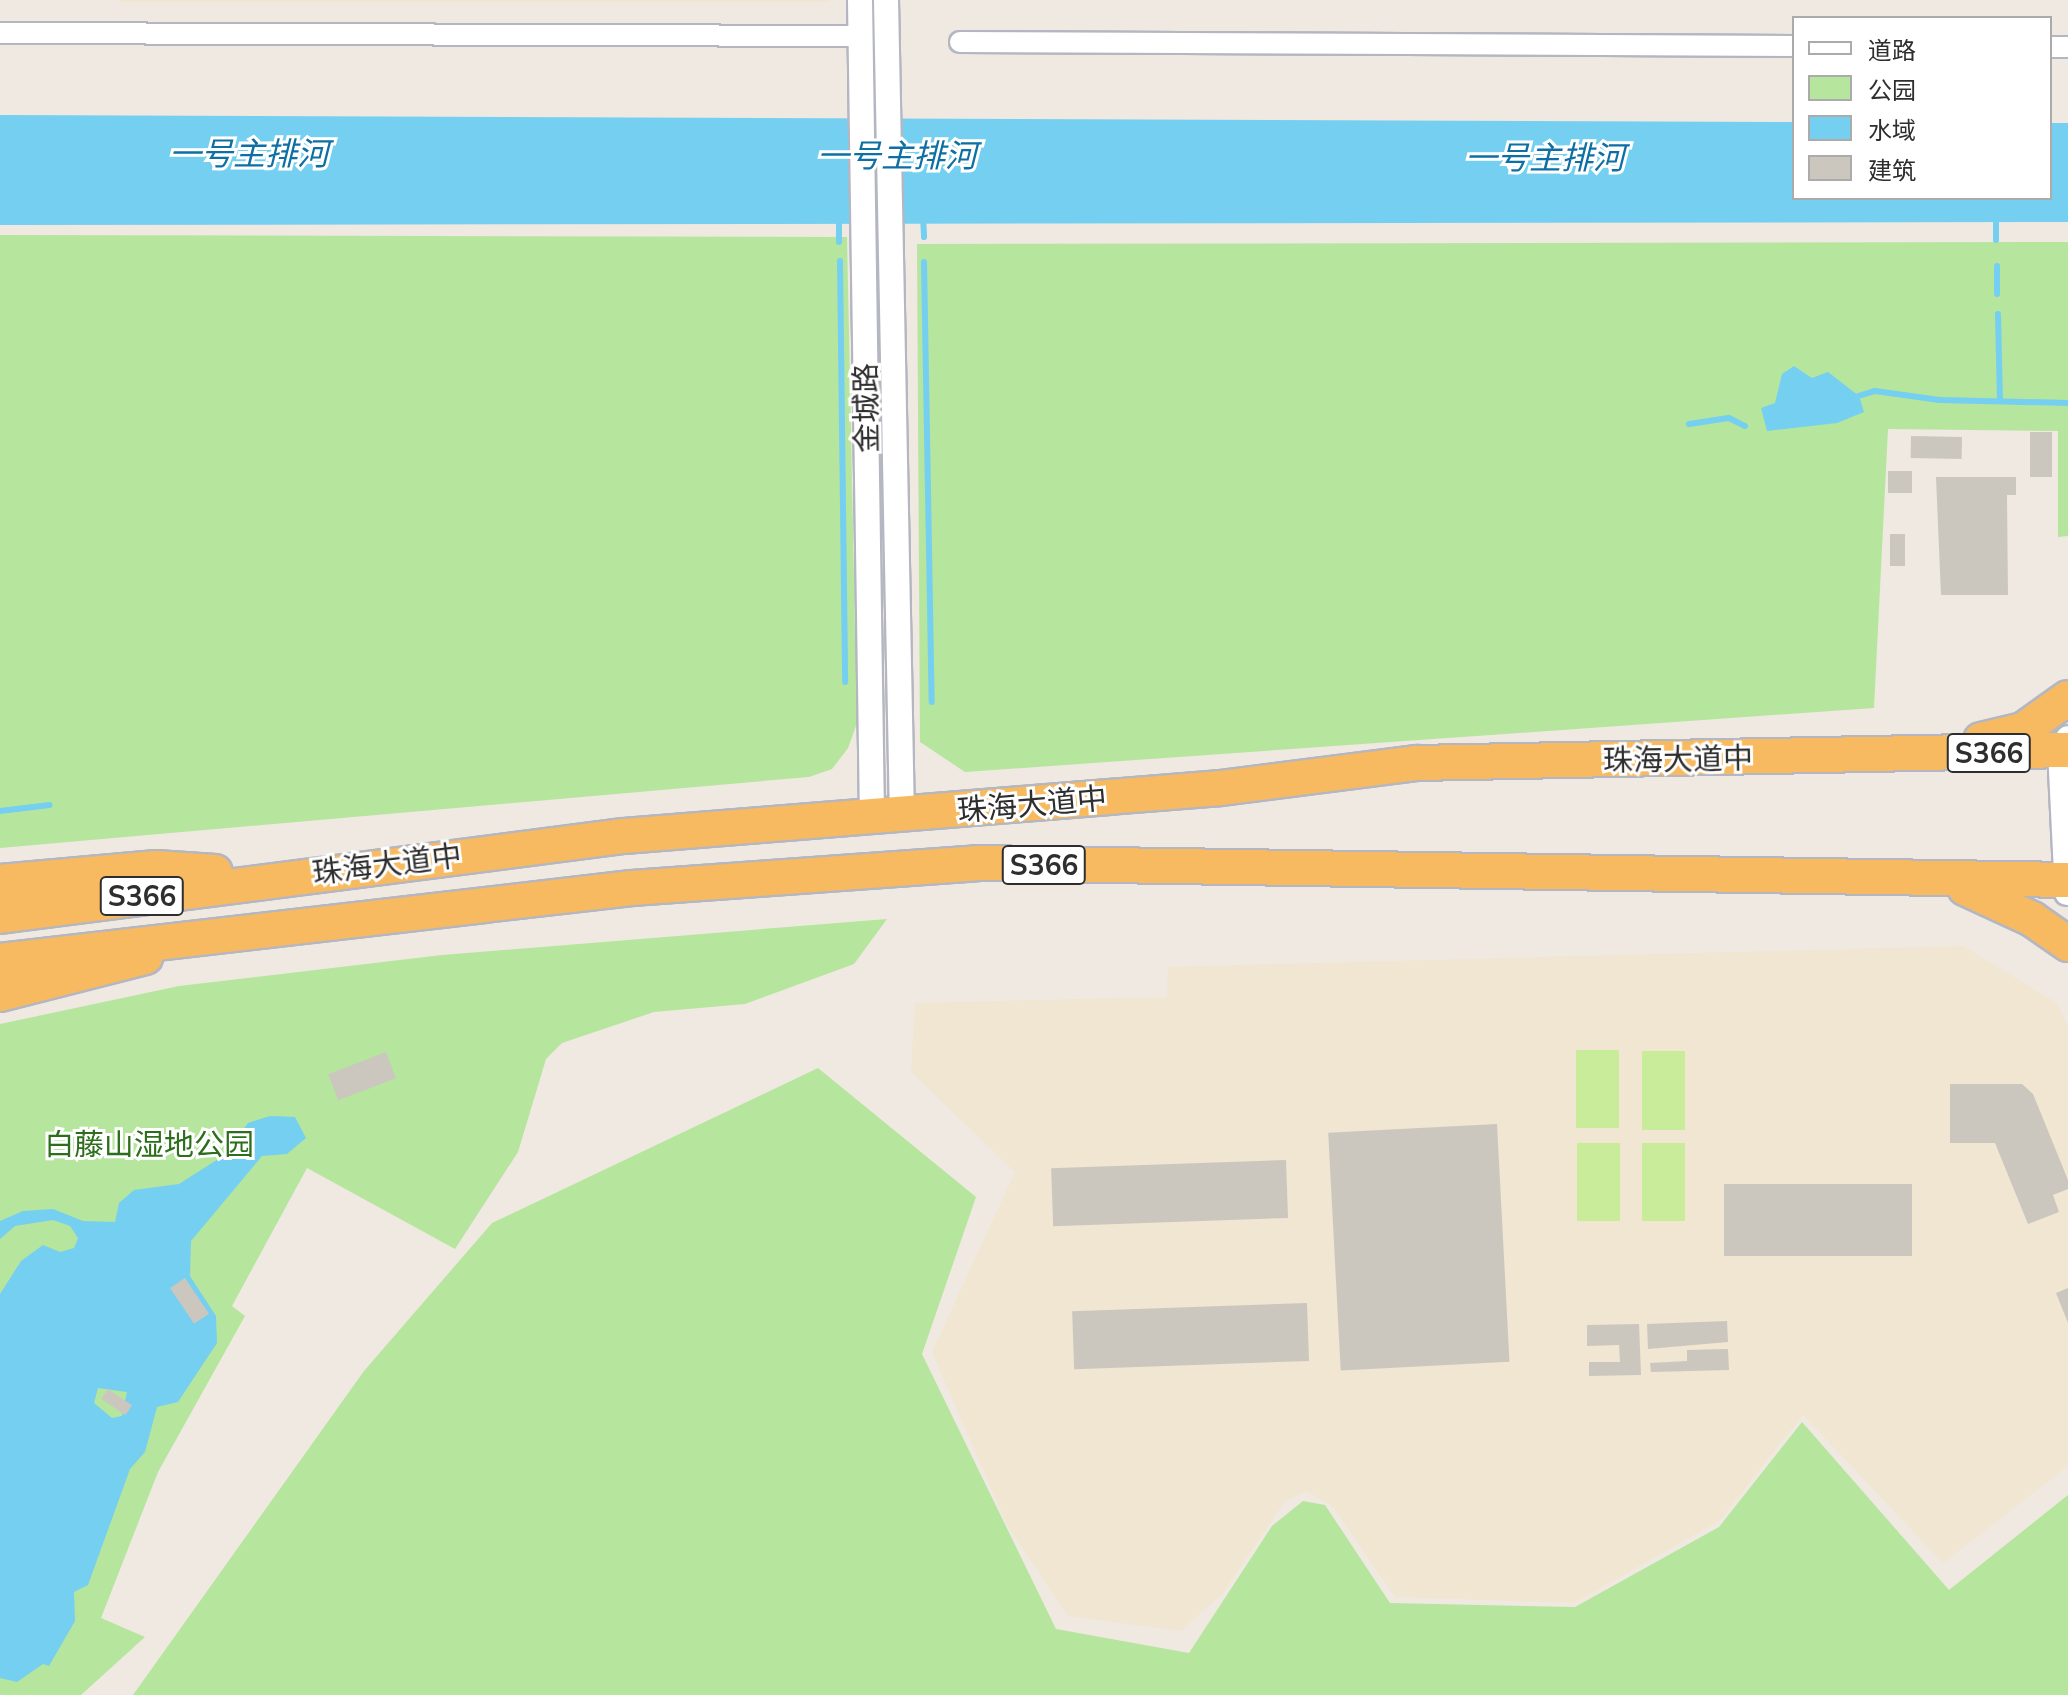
<!DOCTYPE html>
<meta charset="utf-8">
<style>
body{margin:0}
#map{position:relative;width:2068px;height:1695px;overflow:hidden;background:#efe9e1;font-family:Mulish,"Noto Sans SC",sans-serif}
div>[style]{position:absolute}
[style*='--x']{left:calc(var(--x)*1px);top:calc(var(--y)*1px);width:calc(var(--w)*1px);rotate:calc(var(--a)*1deg)}
.education>*{inset:0;background:#f0e6d1;transform-origin:0 0}
.green>*{inset:0;background:#b6e59e}
.pitch>*{inset:0;background:#c9ec9a;transform-origin:0 0}
.water>*{inset:0;background:#75cff0}
.stream>*{height:6px;margin:-3px;padding:0 3px;transform-origin:3px;border-radius:3px;background:#75cff0}
.building>*{inset:0;background:#cbc7bf;transform-origin:0 0}
.roads{filter:drop-shadow(2px 0 #b4b7c1) drop-shadow(-2px 0 #b4b7c1) drop-shadow(0 2px #b4b7c1) drop-shadow(0 -2px #b4b7c1)}
.minor>*{height:20px;margin:-10px;padding:0 10px;transform-origin:10px;border-radius:10px;background:#fff}
.tertiary>*{height:24px;margin:-12px;padding:0 12px;transform-origin:12px;border-radius:12px;background:#fff}
.trunk>*{height:34px;margin:-17px;padding:0 17px;transform-origin:17px;border-radius:17px;background:#f8ba60}
span{translate:-50% -50%;white-space:nowrap;text-align:center;line-height:1.15;-webkit-text-stroke:6px #fff;paint-order:stroke}
.shield-label span{padding:2px 6px;background:#fff;border:2px solid;border-radius:6px;-webkit-text-stroke-width:0}
.shield-label{font-size:28px;color:#2e2e2e;font-weight:700}
.street-label{font-size:30px;color:#2e2e2e}
.park-label{font-size:30px;color:#2c6e1b}
.water-label{font-size:32px;color:#0d6fa3;font-style:italic}
.legend{position:absolute;left:1792px;top:16px;width:260px;height:184px;box-sizing:border-box;background:#fff;border:2px solid #ababab;margin:0;padding:10px 14px;list-style:none;font-size:24px;color:#2e2e2e}
.legend li{display:flex;align-items:center;gap:16px;height:40px}
.legend b{width:40px;border:2px solid #ababab}
</style>
<div id="map">
<div class="education">
<i style="left:120px;top:0;width:710px;height:2px"></i>
<i style="clip-path:polygon(1963px 946px,2058px 1004px,2068px 1026px,2068px 1466px,1943px 1563px,1803px 1415px,1719px 1521px,1574px 1603px,1395px 1597px,1333px 1507px,1307px 1491px,1285px 1501px,1223px 1593px,1181px 1631px,1068px 1616px,1007px 1525px,932px 1352px,1015px 1172px,911px 1072px,915px 1003px,1167px 997px,1168px 967px)"></i>
</div>
<div class="green">
<i style="clip-path:polygon(0 235px,847px 237px,857px 723px,848px 748px,832px 769px,809px 777px,0 848px)"></i>
<i style="clip-path:polygon(2068px 242px,2068px 536px,2058px 537px,2058px 431px,1888px 429px,1874px 708px,965px 772px,920px 742px,917px 244px)"></i>
<i style="clip-path:polygon(887px 919px,854px 964px,745px 1004px,654px 1012px,562px 1043px,546px 1059px,518px 1152px,455px 1249px,307px 1168px,232px 1306px,245px 1316px,158px 1472px,101px 1618px,145px 1637px,81px 1695px,0 1695px,0 1024px,179px 986px,442px 955px)"></i>
<i style="clip-path:polygon(818px 1068px,976px 1197px,922px 1354px,1056px 1629px,1189px 1653px,1272px 1526px,1303px 1501px,1325px 1505px,1390px 1603px,1575px 1607px,1719px 1527px,1802px 1422px,1949px 1590px,2068px 1495px,2068px 1695px,133px 1695px,364px 1371px,492px 1223px)"></i>
</div>
<div class="pitch">
<i style="left:1576px;top:1050px;width:43px;height:78px"></i>
<i style="left:1642px;top:1051px;width:43px;height:79px"></i>
<i style="left:1577px;top:1143px;width:43px;height:78px"></i>
<i style="left:1642px;top:1143px;width:43px;height:78px"></i>
</div>
<div class="water">
<i style="clip-path:polygon(0 115px,1794px 122px,1794px 198px,2050px 198px,2050px 123px,2068px 123px,2068px 222px,0 225px)"></i>
<i style="clip-path:polygon(1794px 366px,1812px 378px,1828px 372px,1859px 396px,1864px 412px,1837px 423px,1767px 431px,1761px 408px,1775px 403px,1782px 374px)"></i>
<i style="clip-path:polygon(evenodd,270px 1116px,295px 1117px,306px 1138px,287px 1154px,262px 1156px,191px 1241px,190px 1276px,216px 1316px,217px 1343px,178px 1402px,157px 1407px,145px 1452px,130px 1469px,88px 1585px,74px 1592px,75px 1621px,49px 1666px,43px 1664px,17px 1682px,0 1678px,0 1294px,21px 1261px,43px 1245px,60px 1252px,74px 1248px,78px 1238px,70px 1226px,53px 1220px,15px 1226px,0 1239px,0 1221px,23px 1211px,53px 1209px,83px 1221px,115px 1222px,119px 1203px,134px 1190px,179px 1184px,223px 1156px,248px 1123px,270px 1116px,98px 1388px,127px 1392px,122px 1416px,112px 1418px,94px 1403px,98px 1388px)"></i>
</div>
<div class="stream">
<i style="--x:923;--y:216;--w:21;--a:87"></i>
<i style="--x:1996;--y:216;--w:24;--a:90"></i>
<i style="--x:839;--y:217;--w:25;--a:90"></i>
<i style="--x:840;--y:261;--w:421;--a:89.3"></i>
<i style="--x:924;--y:262;--w:440;--a:89"></i>
<i style="--x:1997;--y:266;--w:28;--a:90"></i>
<i style="--x:1998;--y:314;--w:87;--a:88.7"></i>
<i style="--x:1852;--y:398;--w:24;--a:-17"></i>
<i style="--x:1875;--y:391;--w:65;--a:8"></i>
<i style="--x:1939;--y:400;--w:129;--a:1.3"></i>
<i style="--x:1689;--y:424;--w:40;--a:-8.5"></i>
<i style="--x:1729;--y:418;--w:18;--a:27"></i>
<i style="--x:0;--y:811;--w:50;--a:-6.8"></i>
</div>
<div class="building">
<i style="left:2030px;top:432px;width:22px;height:45px"></i>
<i style="left:1911px;top:436px;width:51px;height:22px;rotate:1deg"></i>
<i style="left:1888px;top:471px;width:24px;height:22px"></i>
<i style="clip-path:polygon(1936px 477px,2016px 477px,2016px 495px,2007px 495px,2008px 595px,1941px 595px)"></i>
<i style="left:1890px;top:534px;width:15px;height:32px"></i>
<i style="left:386px;top:1052px;width:28px;height:62px;rotate:69deg"></i>
<i style="clip-path:polygon(1950px 1084px,2022px 1084px,2033px 1094px,2068px 1180px,2068px 1189px,2053px 1195px,2059px 1212px,2028px 1224px,1995px 1143px,1950px 1143px)"></i>
<i style="left:1497px;top:1124px;width:238px;height:169px;rotate:87deg"></i>
<i style="left:1286px;top:1160px;width:58px;height:235px;rotate:88deg"></i>
<i style="left:1724px;top:1184px;width:188px;height:72px"></i>
<i style="left:185px;top:1278px;width:43px;height:18px;rotate:56deg"></i>
<i style="clip-path:polygon(2068px 1288px,2068px 1323px,2056px 1293px)"></i>
<i style="left:1307px;top:1303px;width:58px;height:235px;rotate:88deg"></i>
<i style="clip-path:polygon(1727px 1321px,1728px 1342px,1648px 1349px,1647px 1324px)"></i>
<i style="clip-path:polygon(1639px 1324px,1641px 1375px,1589px 1376px,1589px 1362px,1620px 1362px,1619px 1345px,1587px 1346px,1587px 1325px)"></i>
<i style="clip-path:polygon(1728px 1349px,1729px 1370px,1651px 1372px,1650px 1363px,1687px 1361px,1687px 1350px)"></i>
<i style="left:108px;top:1389px;width:29px;height:12px;rotate:34deg"></i>
</div>
<div class="roads">
<div class="minor">
<i style="--x:0;--y:33;--w:860;--a:0.2"></i>
<i style="--x:960;--y:42;--w:834;--a:0.27"></i>
<i style="--x:2050;--y:47;--w:18;--a:0"></i>
</div>
<div class="tertiary">
<i style="--x:860;--y:0;--w:815;--a:89.16"></i>
<i style="--x:886;--y:0;--w:815;--a:88.88"></i>
<i style="--x:2067;--y:893;--w:142;--a:-92.8"></i>
<i style="--x:2060;--y:751;--w:15;--a:-58"></i>
</div>
<div class="trunk">
<i style="--x:1981;--y:740;--w:43;--a:-13.4"></i>
<i style="--x:2023;--y:730;--w:55;--a:-35.4"></i>
<i style="--x:0;--y:882;--w:157;--a:-5.1"></i>
<i style="--x:156;--y:868;--w:59;--a:3.9"></i>
<i style="--x:1965;--y:888;--w:74;--a:24.8"></i>
<i style="--x:2032;--y:919;--w:44;--a:34.8"></i>
<i style="--x:0;--y:916;--w:629;--a:-7.31"></i>
<i style="--x:624;--y:836;--w:599;--a:-4.6"></i>
<i style="--x:1221;--y:788;--w:197;--a:-7.3"></i>
<i style="--x:1416;--y:763;--w:652;--a:-1.14"></i>
<i style="--x:0;--y:961;--w:636;--a:-6.59"></i>
<i style="--x:632;--y:888;--w:346;--a:-4.1"></i>
<i style="--x:977;--y:863;--w:1091;--a:0.89"></i>
<i style="--x:0;--y:994;--w:150;--a:-14.3"></i>
</div>
</div>
<div class="shield-label">
<span style="left:1989px;top:753px">S366</span>
<span style="left:1044px;top:865px">S366</span>
<span style="left:142px;top:896px">S366</span>
</div>
<div class="street-label">
<span style="left:866px;top:408px;rotate:-91deg">金城路</span>
<span style="left:1678px;top:759px;rotate:-1deg">珠海大道中</span>
<span style="left:1032px;top:804px;rotate:-5deg">珠海大道中</span>
<span style="left:387px;top:864px;rotate:-7deg">珠海大道中</span>
</div>
<div class="park-label">
<span style="left:149px;top:1144px">白藤山湿地公园</span>
</div>
<div class="water-label">
<span style="left:249px;top:153px">一号主排河</span>
<span style="left:897px;top:155px">一号主排河</span>
<span style="left:1545px;top:157px">一号主排河</span>
</div>
<ul class="legend">
<li><b style="height:10px;background:#fff"></b>道路</li>
<li><b style="height:22px;background:#b6e59e"></b>公园</li>
<li><b style="height:22px;background:#75cff0"></b>水域</li>
<li><b style="height:22px;background:#cbc7bf"></b>建筑</li>
</ul>
</div>
